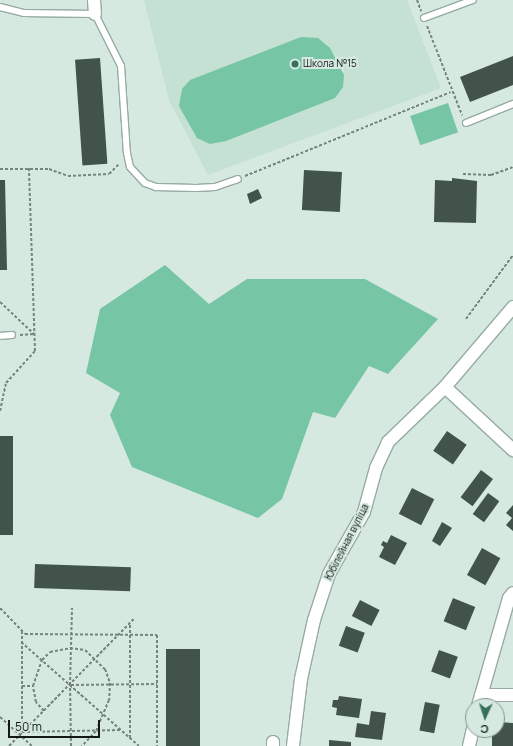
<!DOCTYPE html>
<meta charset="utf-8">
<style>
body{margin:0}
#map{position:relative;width:513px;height:746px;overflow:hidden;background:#d5e9e0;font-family:Manrope,sans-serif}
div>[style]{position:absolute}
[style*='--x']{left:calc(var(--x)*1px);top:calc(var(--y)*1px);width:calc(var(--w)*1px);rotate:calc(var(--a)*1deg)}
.built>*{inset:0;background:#c4e1d3}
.green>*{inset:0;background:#76c5a4;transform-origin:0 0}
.building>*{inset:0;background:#42534b;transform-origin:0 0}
.path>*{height:2px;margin-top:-1px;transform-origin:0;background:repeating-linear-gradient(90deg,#77847e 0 3px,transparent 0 5px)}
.roads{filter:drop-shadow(1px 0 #97aba1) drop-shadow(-1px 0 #97aba1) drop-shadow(0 1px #97aba1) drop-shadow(0 -1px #97aba1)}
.lane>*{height:6px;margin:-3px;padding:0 3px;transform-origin:3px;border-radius:3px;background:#fff}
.street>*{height:12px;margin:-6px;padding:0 6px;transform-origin:6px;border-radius:6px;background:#fff}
.dots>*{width:11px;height:11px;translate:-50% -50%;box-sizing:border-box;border:2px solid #d5e9e0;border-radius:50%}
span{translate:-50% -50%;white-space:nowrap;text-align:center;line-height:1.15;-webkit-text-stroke:4px #d5e9e0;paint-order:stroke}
.poi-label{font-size:10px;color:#121916}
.left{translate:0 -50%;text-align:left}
.street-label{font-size:10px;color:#121916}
.north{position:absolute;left:465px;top:698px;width:40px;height:40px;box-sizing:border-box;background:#d5e9e0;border:1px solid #87968f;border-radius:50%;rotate:183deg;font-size:11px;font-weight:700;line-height:16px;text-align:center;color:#121916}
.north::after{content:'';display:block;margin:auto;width:14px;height:18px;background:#37715a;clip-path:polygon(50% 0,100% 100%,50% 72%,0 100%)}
.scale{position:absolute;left:8px;top:720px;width:92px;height:18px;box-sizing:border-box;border:2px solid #121916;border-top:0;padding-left:5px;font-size:12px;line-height:14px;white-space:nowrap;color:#121916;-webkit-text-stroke:3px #d5e9e0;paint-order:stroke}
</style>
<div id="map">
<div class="built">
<i style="clip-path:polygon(144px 0,407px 0,441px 88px,208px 175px,169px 100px)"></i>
</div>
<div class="green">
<i style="clip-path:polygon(301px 37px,318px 38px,330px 48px,344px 75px,343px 87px,335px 98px,226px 141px,210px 144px,197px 138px,179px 106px,182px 89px,190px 80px)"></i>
<i style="left:448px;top:103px;width:31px;height:40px;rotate:71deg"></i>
<i style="clip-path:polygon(165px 265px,209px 304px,247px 279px,365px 279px,438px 319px,388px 374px,369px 366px,335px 418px,313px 412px,282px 499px,258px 518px,132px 467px,110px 415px,120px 393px,86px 373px,100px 309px)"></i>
</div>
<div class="building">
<i style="clip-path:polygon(513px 56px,513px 85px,470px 102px,460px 77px)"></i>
<i style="left:100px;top:58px;width:106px;height:25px;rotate:86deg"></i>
<i style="left:304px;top:170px;width:38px;height:40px;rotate:3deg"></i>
<i style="clip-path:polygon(452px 178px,477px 181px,476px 223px,434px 222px,435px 180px,452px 181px)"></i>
<i style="clip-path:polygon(0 180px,5px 180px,7px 270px,0 270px)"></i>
<i style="clip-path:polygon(258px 189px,262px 198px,250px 204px,247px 194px)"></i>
<i style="left:447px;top:431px;width:24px;height:24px;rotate:35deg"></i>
<i style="left:0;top:436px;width:13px;height:99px"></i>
<i style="left:481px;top:470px;width:15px;height:34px;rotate:37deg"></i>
<i style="left:412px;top:488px;width:25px;height:29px;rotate:27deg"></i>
<i style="left:488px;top:493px;width:14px;height:26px;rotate:36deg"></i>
<i style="clip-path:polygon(513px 505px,513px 531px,506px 525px,512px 518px,506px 513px)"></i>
<i style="clip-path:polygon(442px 522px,452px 528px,440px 546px,432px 541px)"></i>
<i style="clip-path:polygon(391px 535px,407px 543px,395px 565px,379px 557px,384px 547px,381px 545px,383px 541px,387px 543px)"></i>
<i style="left:482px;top:548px;width:21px;height:31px;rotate:29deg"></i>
<i style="left:35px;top:564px;width:96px;height:24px;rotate:2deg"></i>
<i style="left:453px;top:598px;width:24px;height:25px;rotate:22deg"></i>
<i style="left:360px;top:600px;width:22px;height:18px;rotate:27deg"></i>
<i style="left:346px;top:626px;width:20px;height:21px;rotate:20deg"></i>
<i style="left:166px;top:649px;width:34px;height:97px"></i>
<i style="left:439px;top:650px;width:20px;height:23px;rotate:20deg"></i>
<i style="clip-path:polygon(339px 696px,362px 699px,359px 718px,336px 715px,337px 708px,332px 707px,333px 700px,338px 700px)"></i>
<i style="left:425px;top:702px;width:15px;height:29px;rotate:11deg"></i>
<i style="clip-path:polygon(371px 711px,386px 713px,382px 740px,355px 737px,357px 723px,369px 725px)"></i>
<i style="clip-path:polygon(497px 722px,513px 723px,513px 746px,492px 746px,492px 730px,497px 730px)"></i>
<i style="clip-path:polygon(329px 740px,351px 742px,351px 746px,329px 746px)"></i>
</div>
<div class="path">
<i style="--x:417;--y:0;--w:12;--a:70"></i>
<i style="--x:427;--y:26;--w:96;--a:68.5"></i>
<i style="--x:0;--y:169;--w:49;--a:0"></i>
<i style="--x:49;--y:169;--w:20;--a:20"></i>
<i style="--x:68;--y:176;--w:41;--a:-2.8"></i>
<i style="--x:109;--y:174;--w:14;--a:-45"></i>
<i style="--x:463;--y:174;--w:28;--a:2"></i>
<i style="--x:491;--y:175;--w:23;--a:-20"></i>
<i style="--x:245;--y:176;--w:222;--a:-22.2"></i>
<i style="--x:0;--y:302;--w:47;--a:43.3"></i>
<i style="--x:466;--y:319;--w:79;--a:-53.7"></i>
<i style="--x:20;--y:335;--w:14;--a:-4"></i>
<i style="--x:0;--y:411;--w:29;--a:-78"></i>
<i style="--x:6;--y:383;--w:43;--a:-47.8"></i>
<i style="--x:35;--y:351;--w:183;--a:-91.9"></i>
<i style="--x:0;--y:608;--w:36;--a:46"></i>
<i style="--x:25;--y:634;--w:132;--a:0.4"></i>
<i style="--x:157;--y:635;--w:111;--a:90"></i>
<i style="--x:22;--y:631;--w:101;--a:90"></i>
<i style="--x:22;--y:732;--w:99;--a:-1.2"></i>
<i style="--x:21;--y:642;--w:157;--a:41.4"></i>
<i style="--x:71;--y:685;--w:86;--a:-0.7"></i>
<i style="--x:22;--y:686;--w:11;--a:0"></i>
<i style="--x:44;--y:711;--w:12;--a:-132"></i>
<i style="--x:36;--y:702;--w:16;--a:-101"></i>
<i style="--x:33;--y:686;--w:28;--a:-71"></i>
<i style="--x:42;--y:660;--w:11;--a:-45"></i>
<i style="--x:50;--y:652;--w:20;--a:-11"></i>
<i style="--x:70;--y:648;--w:15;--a:8"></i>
<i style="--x:85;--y:650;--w:28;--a:44"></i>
<i style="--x:105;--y:669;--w:15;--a:70"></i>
<i style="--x:110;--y:683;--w:17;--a:93"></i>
<i style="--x:109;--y:700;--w:15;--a:113"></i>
<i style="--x:103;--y:714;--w:18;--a:112"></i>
<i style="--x:96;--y:731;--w:21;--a:133"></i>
<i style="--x:0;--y:717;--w:43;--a:42.2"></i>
<i style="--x:130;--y:738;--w:113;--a:-90"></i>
<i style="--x:9;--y:746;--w:178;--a:-45.5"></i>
<i style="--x:71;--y:746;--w:61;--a:-90.9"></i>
<i style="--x:70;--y:685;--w:77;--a:-88.5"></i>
</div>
<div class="roads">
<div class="lane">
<i style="--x:0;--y:7;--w:25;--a:14"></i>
<i style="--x:24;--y:13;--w:71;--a:0.8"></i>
<i style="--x:95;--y:14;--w:58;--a:63.4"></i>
<i style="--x:121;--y:66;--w:87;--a:86.1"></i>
<i style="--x:127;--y:153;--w:14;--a:78"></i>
<i style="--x:130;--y:167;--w:22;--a:47"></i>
<i style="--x:145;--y:183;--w:12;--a:20"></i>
<i style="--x:156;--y:187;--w:40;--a:1.4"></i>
<i style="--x:196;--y:188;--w:19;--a:-3"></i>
<i style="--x:215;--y:187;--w:24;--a:-19"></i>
<i style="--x:424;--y:18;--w:52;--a:-20.2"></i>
<i style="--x:466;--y:123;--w:51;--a:-22"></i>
<i style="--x:0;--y:336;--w:12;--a:-5"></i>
</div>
<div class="street">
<i style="--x:94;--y:0;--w:14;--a:86"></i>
<i style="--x:445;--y:387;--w:93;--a:42.8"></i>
<i style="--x:481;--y:695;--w:32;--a:0"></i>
<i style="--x:478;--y:706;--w:112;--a:-74"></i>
<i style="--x:509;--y:598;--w:6;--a:-51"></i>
<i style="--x:273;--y:746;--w:4;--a:-90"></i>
<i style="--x:293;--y:746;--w:67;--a:-83.2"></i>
<i style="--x:301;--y:679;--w:60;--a:-77.6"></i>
<i style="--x:314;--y:620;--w:48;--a:-71.9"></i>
<i style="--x:329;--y:574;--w:71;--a:-60.6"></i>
<i style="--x:364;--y:512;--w:46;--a:-74.7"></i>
<i style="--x:376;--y:468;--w:29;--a:-65"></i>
<i style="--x:388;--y:442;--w:79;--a:-44"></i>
<i style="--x:445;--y:387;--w:105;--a:-49.6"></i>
<i style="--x:469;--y:746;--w:17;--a:-77"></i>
</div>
</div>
<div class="dots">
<i style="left:295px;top:64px;background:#37715a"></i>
</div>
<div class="poi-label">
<span class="left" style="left:303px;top:64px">Школа №15</span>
</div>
<div class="street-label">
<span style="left:347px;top:542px;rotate:-63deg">Юбілейная вуліца</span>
</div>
<div class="north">С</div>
<div class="scale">50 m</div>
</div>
